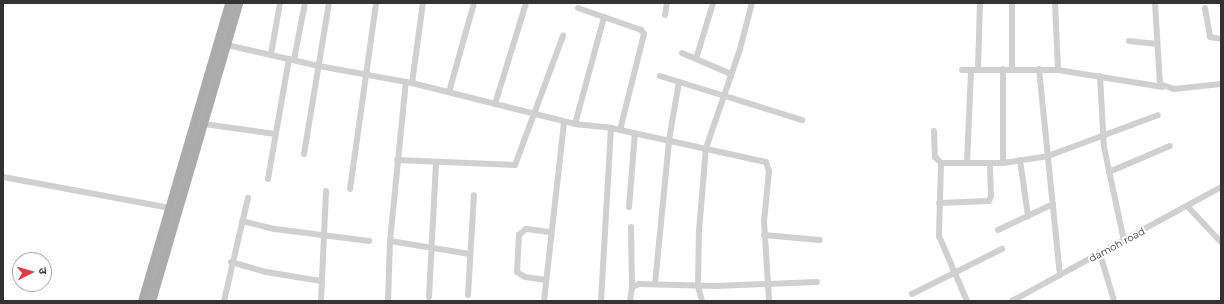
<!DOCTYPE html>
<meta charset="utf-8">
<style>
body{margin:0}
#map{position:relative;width:1224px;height:304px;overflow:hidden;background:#fff;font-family:Montserrat,"Noto Sans Devanagari",sans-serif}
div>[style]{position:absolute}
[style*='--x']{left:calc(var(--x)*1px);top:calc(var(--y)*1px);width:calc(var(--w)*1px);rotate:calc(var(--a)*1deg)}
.minor>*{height:6px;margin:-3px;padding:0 3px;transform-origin:3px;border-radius:3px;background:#d0d0d0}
.primary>*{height:9px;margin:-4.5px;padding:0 4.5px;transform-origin:4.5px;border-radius:4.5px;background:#ababab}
span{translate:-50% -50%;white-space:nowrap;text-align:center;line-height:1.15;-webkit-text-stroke:4px #fff;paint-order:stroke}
.street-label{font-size:10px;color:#333}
.frame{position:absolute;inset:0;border:4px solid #333;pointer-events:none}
.north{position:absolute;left:12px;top:252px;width:40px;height:40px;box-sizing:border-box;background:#fff;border:1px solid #adadad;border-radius:50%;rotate:84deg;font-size:11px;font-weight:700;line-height:16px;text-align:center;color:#333}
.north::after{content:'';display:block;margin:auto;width:14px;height:18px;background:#e63946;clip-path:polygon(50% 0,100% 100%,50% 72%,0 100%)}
</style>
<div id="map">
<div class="minor">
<i style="--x:1012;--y:3;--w:66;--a:90"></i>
<i style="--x:1055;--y:3;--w:67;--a:87.4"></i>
<i style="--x:1155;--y:3;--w:81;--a:86.5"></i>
<i style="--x:1160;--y:84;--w:15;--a:20"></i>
<i style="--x:1174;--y:89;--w:47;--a:-6.1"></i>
<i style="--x:578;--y:8;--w:67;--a:19.2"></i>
<i style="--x:641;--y:30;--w:5;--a:53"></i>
<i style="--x:644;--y:34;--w:99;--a:104"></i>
<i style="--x:1205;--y:8;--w:29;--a:80"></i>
<i style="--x:1210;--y:37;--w:11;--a:10"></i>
<i style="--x:665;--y:15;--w:12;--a:-81"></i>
<i style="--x:1129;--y:41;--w:28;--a:6"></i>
<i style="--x:227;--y:45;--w:94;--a:12.9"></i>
<i style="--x:319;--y:66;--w:95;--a:10.4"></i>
<i style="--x:412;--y:83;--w:168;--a:14.1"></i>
<i style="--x:575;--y:124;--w:36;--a:6"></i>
<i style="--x:611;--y:128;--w:159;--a:12.4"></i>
<i style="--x:766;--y:162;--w:9;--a:72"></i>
<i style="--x:769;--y:171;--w:50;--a:95.7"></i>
<i style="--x:764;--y:221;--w:80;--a:86.4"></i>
<i style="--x:682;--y:53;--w:53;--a:23.2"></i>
<i style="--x:271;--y:54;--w:52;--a:-80"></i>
<i style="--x:696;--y:59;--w:59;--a:-73.1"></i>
<i style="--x:294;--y:60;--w:58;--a:-79.1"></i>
<i style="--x:1003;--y:69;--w:94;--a:90"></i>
<i style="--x:1039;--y:69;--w:207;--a:84.2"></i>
<i style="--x:962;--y:70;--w:96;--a:0"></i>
<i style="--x:1058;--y:70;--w:106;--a:9.2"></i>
<i style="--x:978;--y:70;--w:67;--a:-88.3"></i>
<i style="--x:660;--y:76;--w:149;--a:17.2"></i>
<i style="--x:1100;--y:76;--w:71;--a:86.8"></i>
<i style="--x:1104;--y:147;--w:96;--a:78"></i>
<i style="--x:412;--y:83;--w:81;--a:-82.2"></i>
<i style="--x:449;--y:92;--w:92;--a:-74.3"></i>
<i style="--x:495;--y:104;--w:106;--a:-72.9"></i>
<i style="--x:204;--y:124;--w:72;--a:8"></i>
<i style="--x:575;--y:124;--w:111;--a:-74.8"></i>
<i style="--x:934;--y:131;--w:26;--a:88"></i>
<i style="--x:935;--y:157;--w:8;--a:45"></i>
<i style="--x:941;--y:163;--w:62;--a:0"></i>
<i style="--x:1003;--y:163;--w:46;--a:-8.8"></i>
<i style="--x:1048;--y:156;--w:117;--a:-20.4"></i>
<i style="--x:304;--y:154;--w:153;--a:-80.6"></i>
<i style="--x:397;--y:160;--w:118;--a:2.4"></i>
<i style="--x:515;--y:165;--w:138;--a:-69.6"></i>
<i style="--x:1020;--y:160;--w:57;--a:81.9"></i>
<i style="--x:941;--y:163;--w:73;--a:91.6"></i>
<i style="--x:939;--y:236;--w:71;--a:66.7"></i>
<i style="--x:967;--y:163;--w:93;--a:-87.5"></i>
<i style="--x:1109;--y:172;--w:66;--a:-23.1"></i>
<i style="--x:3;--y:177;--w:170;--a:10.5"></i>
<i style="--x:268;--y:179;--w:122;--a:-80.1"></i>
<i style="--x:350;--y:189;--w:188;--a:-82"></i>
<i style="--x:939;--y:203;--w:50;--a:-2.3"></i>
<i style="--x:989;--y:201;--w:5;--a:-68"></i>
<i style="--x:991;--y:196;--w:33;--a:-92"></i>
<i style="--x:629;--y:207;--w:74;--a:-85.4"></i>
<i style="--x:1188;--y:207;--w:48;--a:46.7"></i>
<i style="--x:242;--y:221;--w:34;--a:14"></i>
<i style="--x:275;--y:229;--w:95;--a:7.3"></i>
<i style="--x:631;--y:227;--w:60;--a:89"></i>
<i style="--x:998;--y:230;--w:61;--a:-25.3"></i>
<i style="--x:764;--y:235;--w:56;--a:5.1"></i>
<i style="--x:390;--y:241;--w:81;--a:9.2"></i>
<i style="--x:1100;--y:254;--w:49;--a:73.4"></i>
<i style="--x:231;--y:262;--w:36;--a:16"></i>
<i style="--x:266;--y:272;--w:56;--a:9.3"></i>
<i style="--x:546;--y:280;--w:21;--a:-172"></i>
<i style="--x:525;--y:277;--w:9;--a:-148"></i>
<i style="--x:517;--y:272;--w:37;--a:-87"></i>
<i style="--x:519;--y:235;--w:9;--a:-41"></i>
<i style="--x:526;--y:229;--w:26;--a:7"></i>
<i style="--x:655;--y:284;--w:145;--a:-84.4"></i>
<i style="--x:669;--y:140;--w:59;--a:-80.2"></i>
<i style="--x:912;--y:294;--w:101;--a:-26.6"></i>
<i style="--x:468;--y:295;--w:100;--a:-86.6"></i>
<i style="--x:429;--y:297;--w:135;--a:-87"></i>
<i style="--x:224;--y:301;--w:106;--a:-76.9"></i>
<i style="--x:321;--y:301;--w:110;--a:-87.4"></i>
<i style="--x:388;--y:301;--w:60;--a:-88.1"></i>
<i style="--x:390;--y:241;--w:160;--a:-84.3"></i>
<i style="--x:544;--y:301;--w:180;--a:-83.6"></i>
<i style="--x:601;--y:301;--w:173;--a:-86.7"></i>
<i style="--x:630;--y:301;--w:14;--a:-82"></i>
<i style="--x:632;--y:287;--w:8;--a:-23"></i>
<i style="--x:639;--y:284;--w:77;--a:1.5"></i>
<i style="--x:716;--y:286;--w:101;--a:-2.3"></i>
<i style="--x:702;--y:301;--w:16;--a:-105"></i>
<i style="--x:698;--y:286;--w:55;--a:-89"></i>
<i style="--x:699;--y:231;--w:83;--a:-85.2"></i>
<i style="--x:706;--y:148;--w:105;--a:-71"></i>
<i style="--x:740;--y:49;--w:48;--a:-75.4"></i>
<i style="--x:1012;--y:301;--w:238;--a:-28.6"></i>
</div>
<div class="primary">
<i style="--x:142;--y:301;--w:310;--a:-73.7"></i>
<i style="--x:151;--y:301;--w:310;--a:-73.7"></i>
</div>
<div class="street-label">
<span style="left:1117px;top:245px;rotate:-28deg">damoh road</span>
</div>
<div class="frame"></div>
<div class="north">उ</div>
</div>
